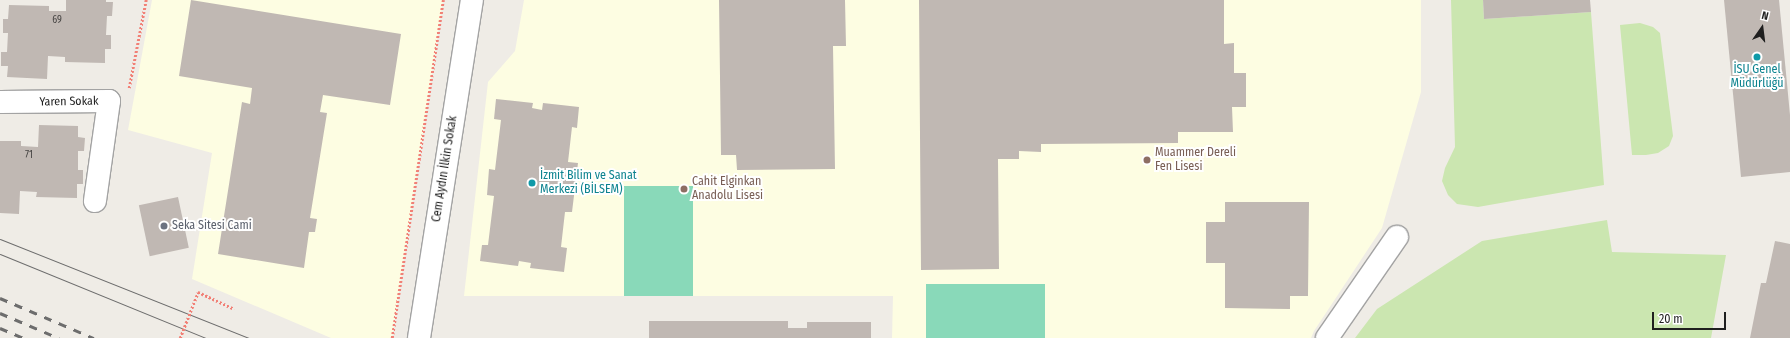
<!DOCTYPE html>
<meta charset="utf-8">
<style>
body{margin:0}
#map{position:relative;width:1790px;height:338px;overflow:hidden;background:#efece6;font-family:"Fira Sans Condensed",sans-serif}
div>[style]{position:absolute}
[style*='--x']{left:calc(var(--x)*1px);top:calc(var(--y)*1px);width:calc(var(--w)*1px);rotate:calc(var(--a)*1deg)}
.education>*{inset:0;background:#fdfde2}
.grass>*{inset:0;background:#cbe6b0}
.pitch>*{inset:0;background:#89d9b9;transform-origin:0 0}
.building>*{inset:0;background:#c0b8b3;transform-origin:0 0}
.path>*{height:2.5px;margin-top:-1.25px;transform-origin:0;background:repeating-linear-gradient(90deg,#f18076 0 2px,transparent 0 4px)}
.roads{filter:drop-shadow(1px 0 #a3a3a3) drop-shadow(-1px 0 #a3a3a3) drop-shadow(0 1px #a3a3a3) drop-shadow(0 -1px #a3a3a3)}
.minor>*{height:22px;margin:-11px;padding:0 11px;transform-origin:11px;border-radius:11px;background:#fff}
.tram>*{height:1px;margin:-0.5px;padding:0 0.5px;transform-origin:0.5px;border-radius:0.5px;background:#6d6d6d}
.rail>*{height:3px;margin-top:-1.5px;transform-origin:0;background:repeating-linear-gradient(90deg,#6d6d6d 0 8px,transparent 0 16px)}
.path-bridge>*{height:2.5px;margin-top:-1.25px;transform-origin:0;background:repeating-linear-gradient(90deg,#f18076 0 2px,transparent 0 4px)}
.dots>*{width:11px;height:11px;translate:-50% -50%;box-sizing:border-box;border:2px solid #fff;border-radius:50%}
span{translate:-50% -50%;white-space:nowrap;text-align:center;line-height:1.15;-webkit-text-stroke:4px #fff;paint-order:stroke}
.number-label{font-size:10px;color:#474544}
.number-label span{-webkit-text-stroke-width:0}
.culture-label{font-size:12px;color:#0d838f}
.left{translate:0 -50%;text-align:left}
.street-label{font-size:12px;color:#1f1f1f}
.education-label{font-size:12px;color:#785e54}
.worship-label{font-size:12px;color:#5b616d}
.north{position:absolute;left:1742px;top:8px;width:40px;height:40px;-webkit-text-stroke:3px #fff;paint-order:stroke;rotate:14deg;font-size:11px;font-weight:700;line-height:16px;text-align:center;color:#1f1f1f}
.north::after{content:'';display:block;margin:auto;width:14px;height:18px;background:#1f1f1f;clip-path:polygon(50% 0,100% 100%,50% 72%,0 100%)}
.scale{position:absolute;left:1652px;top:312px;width:74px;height:18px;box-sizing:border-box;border:2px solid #1f1f1f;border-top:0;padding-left:5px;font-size:12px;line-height:14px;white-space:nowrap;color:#1f1f1f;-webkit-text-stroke:3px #fff;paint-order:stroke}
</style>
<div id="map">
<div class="education">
<i style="clip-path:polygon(152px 0,443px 0,392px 338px,331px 338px,192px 279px,212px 153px,128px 130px)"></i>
<i style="clip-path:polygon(524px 0,1421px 0,1421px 92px,1382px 228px,1314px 331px,1311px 338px,892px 338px,893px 296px,464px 296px,488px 82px,515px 51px)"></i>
</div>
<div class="grass">
<i style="clip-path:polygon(1451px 0,1483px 0,1484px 19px,1591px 12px,1604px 185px,1478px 207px,1457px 204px,1448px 195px,1442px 181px,1445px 168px,1455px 147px)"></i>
<i style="clip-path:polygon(1640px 23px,1653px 27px,1660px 33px,1673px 136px,1669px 146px,1658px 153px,1646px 155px,1632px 155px,1620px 25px)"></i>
<i style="clip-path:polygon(1607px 220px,1612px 252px,1726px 255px,1711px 338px,1355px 338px,1377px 309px,1482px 241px)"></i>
</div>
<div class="pitch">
<i style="left:624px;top:186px;width:69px;height:110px"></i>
<i style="left:926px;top:284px;width:119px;height:54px"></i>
</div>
<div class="building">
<i style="clip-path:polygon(66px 0,106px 0,106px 2px,113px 2px,112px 16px,107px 16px,106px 35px,111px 35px,111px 49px,105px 49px,105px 63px,65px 62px,65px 57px,48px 56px,47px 79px,7px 77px,8px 66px,1px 66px,1px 52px,7px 52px,8px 33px,3px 33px,3px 19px,8px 19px,9px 5px,49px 6px,49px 11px,66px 11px)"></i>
<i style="clip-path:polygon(191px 0,401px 34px,390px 105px,323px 95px,320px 112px,327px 113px,310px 218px,317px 219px,315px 232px,309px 232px,304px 268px,218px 254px,242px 102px,250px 104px,252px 88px,179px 76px)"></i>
<i style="clip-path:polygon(719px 0,845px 0,846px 46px,833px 46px,835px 169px,737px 170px,736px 155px,721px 155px)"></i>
<i style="clip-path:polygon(919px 0,1224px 0,1224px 44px,1234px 43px,1234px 73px,1246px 73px,1246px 107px,1232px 107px,1233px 132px,1178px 132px,1178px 143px,1041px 144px,1041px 152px,1019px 151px,1019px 159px,998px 159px,999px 269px,921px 270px)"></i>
<i style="clip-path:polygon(1483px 0,1590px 0,1591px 12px,1484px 19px)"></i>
<i style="clip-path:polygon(1724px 0,1779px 0,1790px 115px,1790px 172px,1741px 177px)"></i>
<i style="clip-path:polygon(496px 99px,533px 103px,532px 108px,542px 110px,543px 103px,579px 107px,577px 128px,572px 127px,568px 162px,578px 163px,572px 212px,565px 212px,561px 247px,567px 248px,564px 272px,530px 268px,531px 263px,519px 261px,518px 266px,480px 261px,482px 245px,488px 245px,494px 196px,487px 195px,489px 169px,495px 170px,501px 120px,494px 119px)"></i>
<i style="clip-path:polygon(39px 125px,78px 126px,78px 137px,85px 138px,84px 151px,78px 151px,78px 170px,83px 170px,83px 184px,77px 184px,77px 198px,36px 197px,37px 192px,20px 191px,19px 214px,0 213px,0 141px,21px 141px,21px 146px,38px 147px)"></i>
<i style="left:178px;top:197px;width:52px;height:40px;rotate:78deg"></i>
<i style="clip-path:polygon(1225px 202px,1309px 202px,1308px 296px,1290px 296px,1290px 309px,1225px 308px,1225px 263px,1206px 263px,1206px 222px,1225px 222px)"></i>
<i style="clip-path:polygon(1775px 241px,1790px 244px,1790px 338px,1750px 338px,1761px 283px,1766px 283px)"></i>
<i style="clip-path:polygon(649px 321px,788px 321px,788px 328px,807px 328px,807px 322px,871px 322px,871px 338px,649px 338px)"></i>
</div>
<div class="path">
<i style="--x:129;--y:88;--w:90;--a:-79.1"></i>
<i style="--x:198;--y:292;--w:40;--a:25"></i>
<i style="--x:392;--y:338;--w:342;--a:-81.4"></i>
</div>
<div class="roads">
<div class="minor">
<i style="--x:0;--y:102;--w:109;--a:-0.5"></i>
<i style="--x:109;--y:101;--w:101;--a:98"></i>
<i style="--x:419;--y:338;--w:342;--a:-81.1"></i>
<i style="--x:1327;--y:338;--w:123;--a:-55.3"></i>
</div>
</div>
<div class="tram">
<i style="--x:0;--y:239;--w:268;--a:21.7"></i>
<i style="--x:0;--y:254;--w:222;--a:22.2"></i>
</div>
<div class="rail">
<i style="--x:0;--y:298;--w:102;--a:23.1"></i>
<i style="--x:0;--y:313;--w:64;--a:23"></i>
<i style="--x:0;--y:328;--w:26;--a:23"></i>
</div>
<div class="path-bridge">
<i style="--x:180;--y:338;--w:49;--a:-68.6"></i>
</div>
<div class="dots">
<i style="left:1757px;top:57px;background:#0f9aa8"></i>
<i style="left:1147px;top:160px;background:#8d6e63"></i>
<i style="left:532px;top:183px;background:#0f9aa8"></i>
<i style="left:684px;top:189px;background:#8d6e63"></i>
<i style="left:164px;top:226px;background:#6b7280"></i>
</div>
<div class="number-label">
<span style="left:57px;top:21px">69</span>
<span style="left:29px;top:156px">71</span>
</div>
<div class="culture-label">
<span style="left:1757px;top:77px">İSU Genel<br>Müdürlüğü</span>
<span class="left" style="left:540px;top:183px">İzmit Bilim ve Sanat<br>Merkezi (BİLSEM)</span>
</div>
<div class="street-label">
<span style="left:69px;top:102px;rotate:-1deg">Yaren Sokak</span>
<span style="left:445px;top:169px;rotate:-81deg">Cem Aydın İlkin Sokak</span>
</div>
<div class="education-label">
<span class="left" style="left:1155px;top:160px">Muammer Dereli<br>Fen Lisesi</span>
<span class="left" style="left:692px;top:189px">Cahit Elginkan<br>Anadolu Lisesi</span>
</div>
<div class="worship-label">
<span class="left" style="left:172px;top:226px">Seka Sitesi Cami</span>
</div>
<div class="north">N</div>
<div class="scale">20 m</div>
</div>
